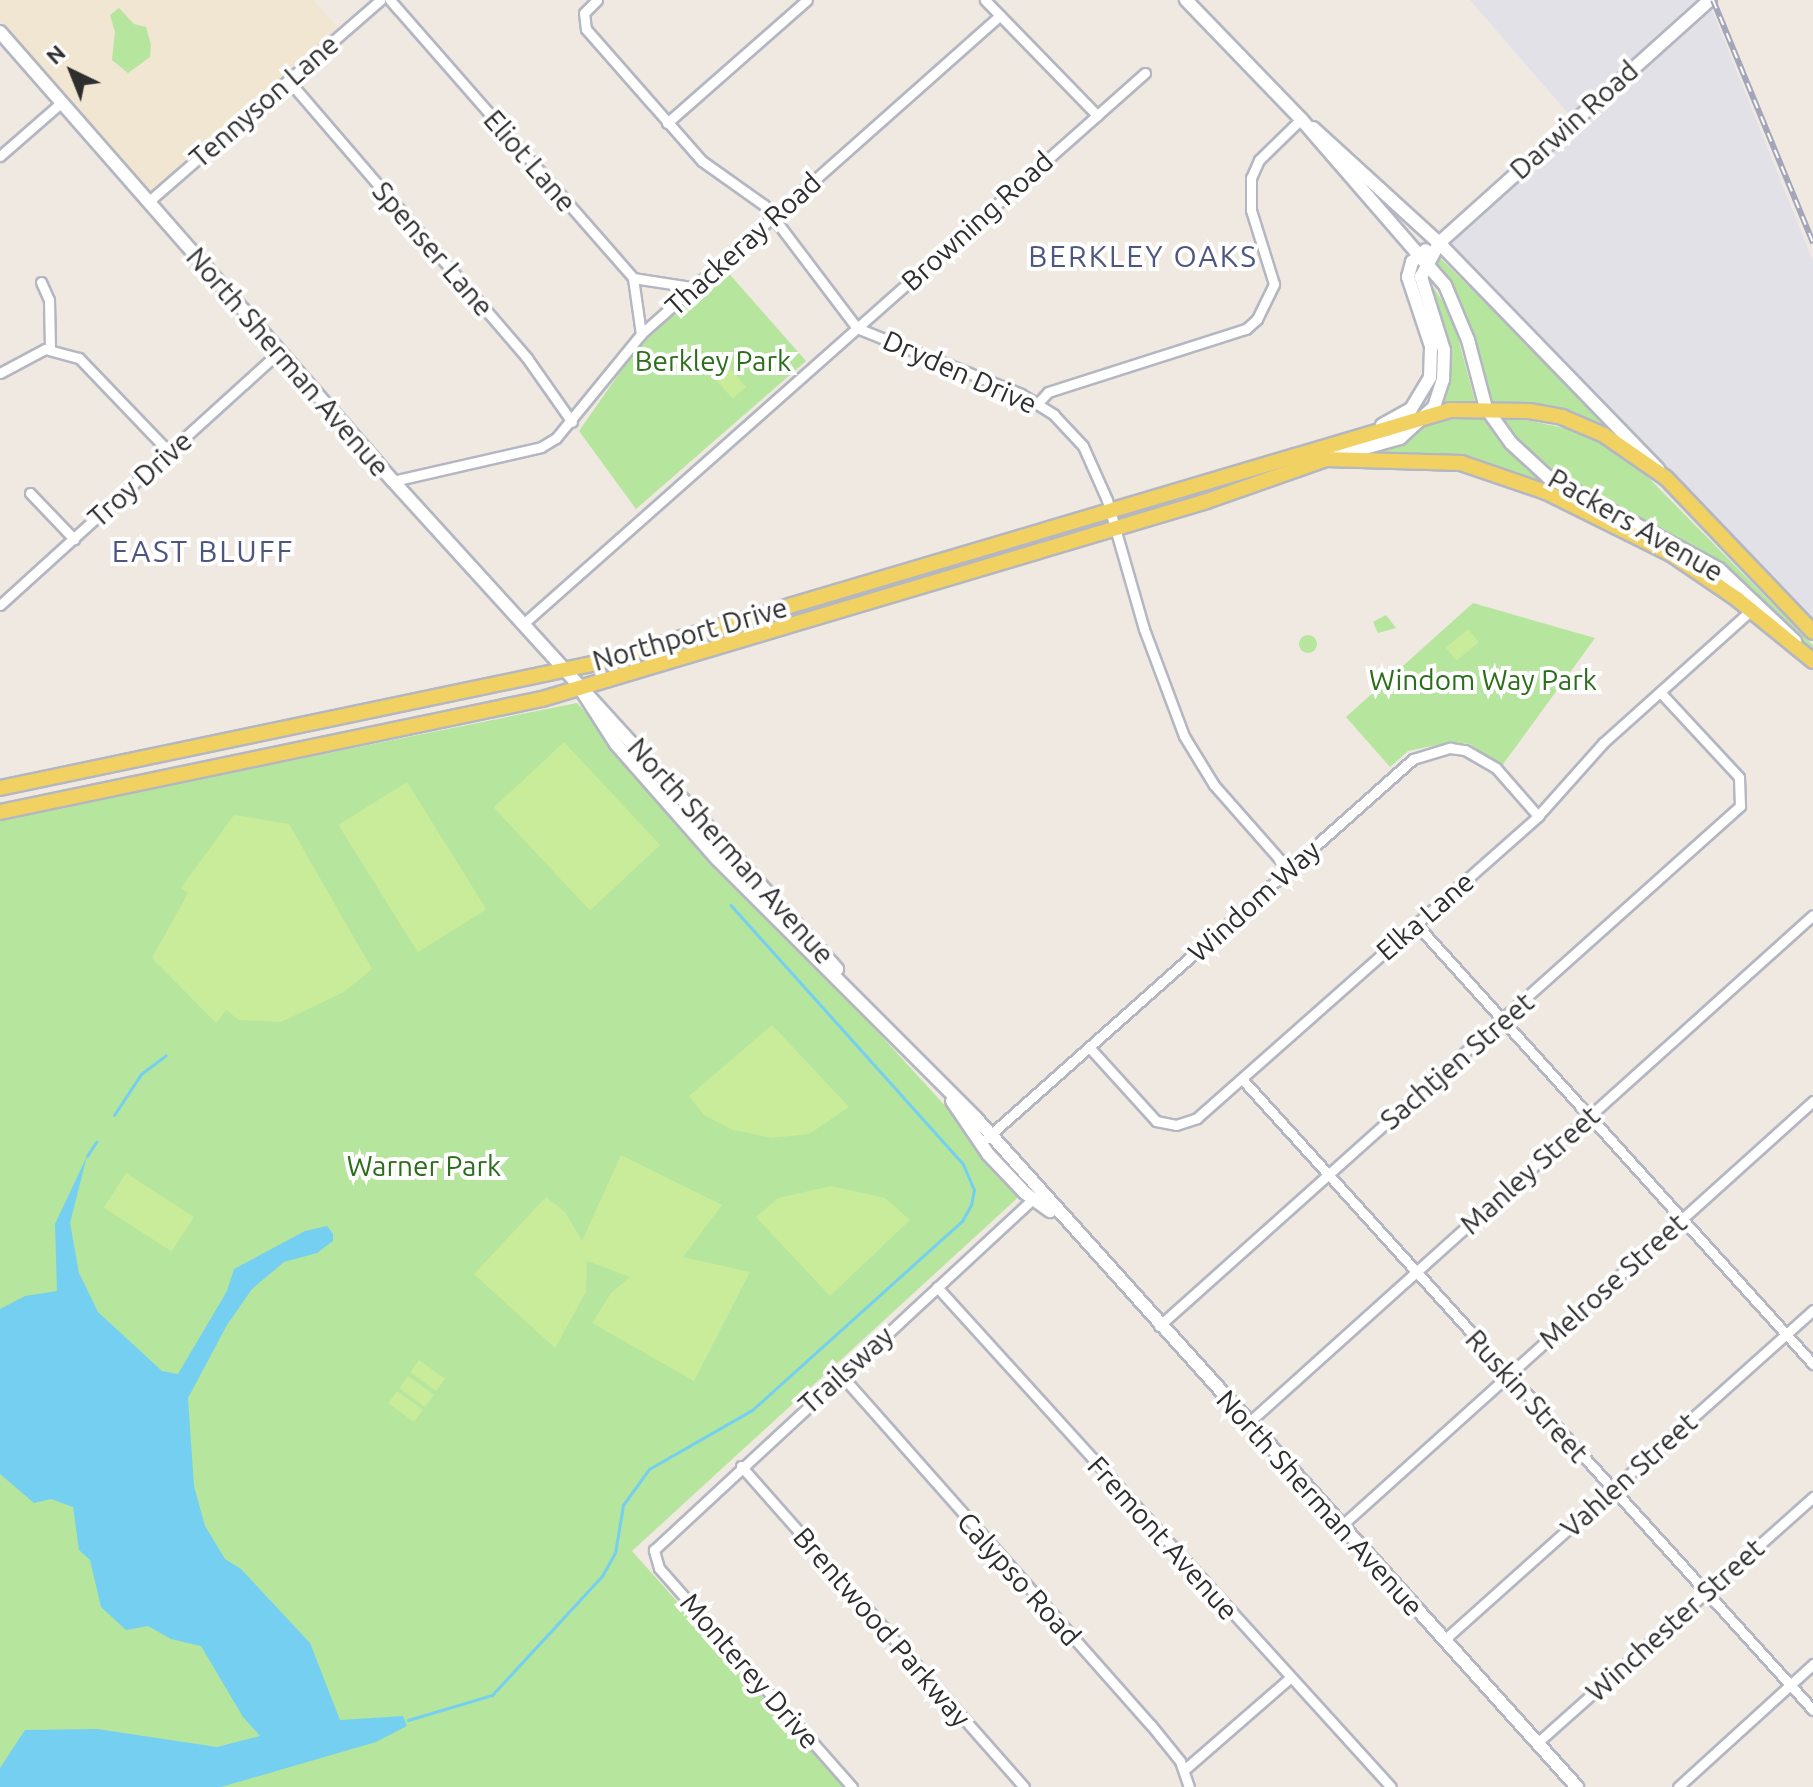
<!DOCTYPE html>
<style>
body{margin:0}
#map{position:relative;width:1813px;height:1787px;overflow:hidden;background:#efe9e1;font-family:Ubuntu,sans-serif}
div>[style]{position:absolute}
[style*='--x']{left:calc(var(--x)*1px);top:calc(var(--y)*1px);width:calc(var(--w)*1px);rotate:calc(var(--a)*1deg)}
.industrial>*{inset:0;background:#e3e1e8}
.education>*{inset:0;background:#f0e6d1}
.green>*{inset:0;background:#b6e59e}
.round{border-radius:50%}
.pitch>*{inset:0;background:#c9ec9a;transform-origin:0 0}
.water>*{inset:0;background:#75cff0}
.stream>*{height:3px;margin:-1.5px;padding:0 1.5px;transform-origin:1.5px;border-radius:1.5px;background:#75cff0}
.roads{filter:drop-shadow(2px 0 #b4b7c1) drop-shadow(-2px 0 #b4b7c1) drop-shadow(0 2px #b4b7c1) drop-shadow(0 -2px #b4b7c1)}
.street>*{height:9px;margin:-4.5px;padding:0 4.5px;transform-origin:4.5px;border-radius:4.5px;background:#fff}
.secondary>*{height:12px;margin:-6px;padding:0 6px;transform-origin:6px;border-radius:6px;background:#fff}
.primary>*{height:14px;margin:-7px;padding:0 7px;transform-origin:7px;border-radius:7px;background:#f2d163}
.rail>*{height:6px;margin-top:-3px;transform-origin:0;background:repeating-linear-gradient(90deg,#fff 0 9px,#a3a6b8 0 18px);box-sizing:border-box;border-block:2px solid #a3a6b8}
span{translate:-50% -50%;white-space:nowrap;text-align:center;line-height:1.15;-webkit-text-stroke:8px #fff;paint-order:stroke}
.street-label{font-size:28px;color:#2e2e2e}
.park-label{font-size:28px;color:#2c6e1b}
.neighbourhood-label{font-size:30px;color:#4d5680;letter-spacing:2px}
.north{position:absolute;left:32px;top:32px;width:80px;height:80px;-webkit-text-stroke:6px #fff;paint-order:stroke;rotate:317deg;font-size:22px;font-weight:700;line-height:32px;text-align:center;color:#2e2e2e}
.north::after{content:'';display:block;margin:auto;width:28px;height:36px;background:#2e2e2e;clip-path:polygon(50% 0,100% 100%,50% 72%,0 100%)}
</style>
<div id="map">
<div class="industrial">
<i style="clip-path:polygon(1470px 0,1708px 0,1813px 261px,1813px 632px,1439px 243px,1573px 119px)"></i>
</div>
<div class="education">
<i style="clip-path:polygon(0 0,313px 0,340px 30px,148px 195px,0 21px)"></i>
</div>
<div class="green">
<i style="clip-path:polygon(119px 8px,134px 24px,146px 27px,151px 45px,150px 57px,128px 73px,112px 60px,115px 32px,110px 15px)"></i>
<i style="clip-path:polygon(1439px 257px,1555px 372px,1630px 442px,1555px 411px,1489px 402px,1460px 305px,1435px 266px)"></i>
<i style="clip-path:polygon(724px 268px,806px 361px,636px 509px,579px 431px,639px 345px)"></i>
<i style="clip-path:polygon(1425px 274px,1452px 316px,1475px 401px,1437px 407px,1447px 371px)"></i>
<i style="clip-path:polygon(1483px 414px,1502px 443px,1545px 482px,1708px 567px,1741px 591px,1507px 469px,1459px 457px,1378px 451px,1427px 422px)"></i>
<i style="clip-path:polygon(1498px 414px,1578px 431px,1632px 461px,1813px 645px,1813px 654px,1743px 584px,1698px 549px,1550px 472px,1507px 432px)"></i>
<i style="clip-path:polygon(1473px 603px,1595px 638px,1501px 767px,1470px 744px,1451px 742px,1408px 751px,1390px 767px,1346px 717px)"></i>
<i style="clip-path:polygon(1386px 615px,1396px 628px,1378px 633px,1373px 622px)"></i>
<i class="round" style="left:1299px;top:635px;width:18px;height:18px"></i>
<i style="clip-path:polygon(577px 703px,1024px 1192px,632px 1551px,843px 1787px,0 1787px,0 819px)"></i>
</div>
<div class="pitch">
<i style="left:727px;top:365px;width:29px;height:18px;rotate:49deg"></i>
<i style="left:1468px;top:629px;width:17px;height:29px;rotate:50deg"></i>
<i style="left:564px;top:742px;width:141px;height:96px;rotate:47deg"></i>
<i style="left:407px;top:782px;width:150px;height:81px;rotate:58deg"></i>
<i style="clip-path:polygon(234px 815px,289px 824px,372px 969px,344px 992px,281px 1022px,239px 1020px,226px 1010px,216px 1023px,152px 958px,188px 893px,181px 888px)"></i>
<i style="clip-path:polygon(772px 1025px,849px 1107px,809px 1134px,772px 1138px,733px 1130px,704px 1115px,689px 1096px)"></i>
<i style="clip-path:polygon(621px 1155px,722px 1205px,683px 1257px,750px 1272px,694px 1381px,592px 1323px,611px 1293px,630px 1277px,587px 1261px,586px 1292px,555px 1348px,474px 1274px,546px 1197px,565px 1212px,582px 1241px)"></i>
<i style="left:126px;top:1173px;width:81px;height:41px;rotate:33deg"></i>
<i style="clip-path:polygon(831px 1186px,885px 1198px,910px 1220px,830px 1296px,756px 1217px,778px 1198px)"></i>
<i style="left:419px;top:1360px;width:32px;height:15px;rotate:36deg"></i>
<i style="left:408px;top:1376px;width:32px;height:15px;rotate:36deg"></i>
<i style="left:397px;top:1391px;width:32px;height:15px;rotate:36deg"></i>
</div>
<div class="water">
<i style="clip-path:polygon(87px 1156px,70px 1223px,79px 1273px,98px 1312px,162px 1371px,178px 1374px,227px 1291px,234px 1269px,305px 1231px,327px 1226px,333px 1234px,333px 1241px,317px 1253px,284px 1262px,252px 1289px,227px 1325px,188px 1398px,194px 1486px,205px 1526px,225px 1559px,241px 1569px,310px 1643px,340px 1720px,403px 1716px,407px 1726px,376px 1742px,221px 1787px,0 1787px,0 1768px,25px 1730px,97px 1729px,217px 1747px,260px 1736px,243px 1717px,201px 1646px,171px 1639px,148px 1626px,126px 1630px,101px 1607px,90px 1560px,79px 1550px,73px 1507px,51px 1499px,34px 1503px,0 1474px,0 1309px,25px 1296px,57px 1291px,55px 1224px)"></i>
</div>
<div class="stream">
<i style="--x:114;--y:1115;--w:49;--a:-56.6"></i>
<i style="--x:141;--y:1074;--w:31;--a:-37"></i>
<i style="--x:87;--y:1156;--w:17;--a:-57"></i>
<i style="--x:408;--y:1720;--w:88;--a:-16.6"></i>
<i style="--x:492;--y:1695;--w:162;--a:-47.3"></i>
<i style="--x:602;--y:1576;--w:26;--a:-61"></i>
<i style="--x:615;--y:1553;--w:49;--a:-80.5"></i>
<i style="--x:623;--y:1505;--w:44;--a:-54.2"></i>
<i style="--x:649;--y:1469;--w:119;--a:-29.8"></i>
<i style="--x:752;--y:1410;--w:283;--a:-42"></i>
<i style="--x:962;--y:1221;--w:18;--a:-61"></i>
<i style="--x:971;--y:1205;--w:15;--a:-79"></i>
<i style="--x:974;--y:1190;--w:28;--a:-113"></i>
<i style="--x:963;--y:1164;--w:348;--a:-131.9"></i>
</div>
<div class="roads">
<div class="street">
<i style="--x:390;--y:0;--w:369;--a:48.8"></i>
<i style="--x:633;--y:278;--w:57;--a:81.9"></i>
<i style="--x:597;--y:0;--w:18;--a:135"></i>
<i style="--x:584;--y:13;--w:16;--a:83"></i>
<i style="--x:586;--y:29;--w:176;--a:48.7"></i>
<i style="--x:702;--y:161;--w:76;--a:35.4"></i>
<i style="--x:764;--y:205;--w:154;--a:52.9"></i>
<i style="--x:857;--y:328;--w:177;--a:21.9"></i>
<i style="--x:1021;--y:394;--w:39;--a:32"></i>
<i style="--x:1054;--y:415;--w:42;--a:46.9"></i>
<i style="--x:1083;--y:446;--w:59;--a:66"></i>
<i style="--x:1107;--y:500;--w:134;--a:74"></i>
<i style="--x:1144;--y:629;--w:114;--a:69.5"></i>
<i style="--x:1184;--y:736;--w:57;--a:58.5"></i>
<i style="--x:1214;--y:785;--w:113;--a:48.6"></i>
<i style="--x:985;--y:0;--w:161;--a:45.8"></i>
<i style="--x:288;--y:80;--w:367;--a:49.3"></i>
<i style="--x:527;--y:358;--w:78;--a:54.9"></i>
<i style="--x:667;--y:123;--w:186;--a:-41.3"></i>
<i style="--x:0;--y:156;--w:82;--a:-41.1"></i>
<i style="--x:148;--y:202;--w:308;--a:-41"></i>
<i style="--x:633;--y:278;--w:60;--a:8.7"></i>
<i style="--x:41;--y:282;--w:20;--a:66"></i>
<i style="--x:49;--y:300;--w:49;--a:88.8"></i>
<i style="--x:0;--y:373;--w:51;--a:-28.1"></i>
<i style="--x:45;--y:349;--w:35;--a:15"></i>
<i style="--x:79;--y:358;--w:130;--a:46.2"></i>
<i style="--x:1037;--y:404;--w:16;--a:-47"></i>
<i style="--x:1048;--y:392;--w:208;--a:-17.7"></i>
<i style="--x:1246;--y:329;--w:15;--a:-42"></i>
<i style="--x:1257;--y:319;--w:39;--a:-64"></i>
<i style="--x:1274;--y:284;--w:77;--a:-107.3"></i>
<i style="--x:1251;--y:210;--w:32;--a:-90"></i>
<i style="--x:1251;--y:178;--w:20;--a:-66"></i>
<i style="--x:1259;--y:160;--w:59;--a:-44.3"></i>
<i style="--x:393;--y:481;--w:152;--a:-12.9"></i>
<i style="--x:541;--y:447;--w:17;--a:-31"></i>
<i style="--x:556;--y:438;--w:134;--a:-50.7"></i>
<i style="--x:641;--y:334;--w:480;--a:-41.6"></i>
<i style="--x:30;--y:493;--w:64;--a:46.3"></i>
<i style="--x:0;--y:605;--w:377;--a:-42.2"></i>
<i style="--x:523;--y:624;--w:831;--a:-41.54"></i>
<i style="--x:1416;--y:924;--w:593;--a:47.94"></i>
<i style="--x:1089;--y:1047;--w:100;--a:47.8"></i>
<i style="--x:1156;--y:1121;--w:20;--a:11"></i>
<i style="--x:1176;--y:1125;--w:22;--a:-18"></i>
<i style="--x:1197;--y:1118;--w:456;--a:-41.5"></i>
<i style="--x:1538;--y:816;--w:98;--a:-48.3"></i>
<i style="--x:1603;--y:743;--w:199;--a:-41.9"></i>
<i style="--x:1242;--y:1079;--w:851;--a:47.86"></i>
<i style="--x:980;--y:1144;--w:579;--a:-41.64"></i>
<i style="--x:1413;--y:759;--w:39;--a:-17"></i>
<i style="--x:1450;--y:748;--w:15;--a:8"></i>
<i style="--x:1465;--y:750;--w:36;--a:30"></i>
<i style="--x:1496;--y:768;--w:64;--a:48.8"></i>
<i style="--x:937;--y:1287;--w:675;--a:47.76"></i>
<i style="--x:1159;--y:1326;--w:780;--a:-41.83"></i>
<i style="--x:1740;--y:806;--w:29;--a:-92"></i>
<i style="--x:1739;--y:777;--w:116;--a:-132.9"></i>
<i style="--x:841;--y:1375;--w:468;--a:48.5"></i>
<i style="--x:1151;--y:1725;--w:46;--a:51.1"></i>
<i style="--x:1180;--y:1761;--w:28;--a:71"></i>
<i style="--x:1247;--y:1424;--w:761;--a:-41.96"></i>
<i style="--x:741;--y:1466;--w:428;--a:48.6"></i>
<i style="--x:1341;--y:1526;--w:635;--a:-42"></i>
<i style="--x:1444;--y:1640;--w:495;--a:-41.8"></i>
<i style="--x:1537;--y:1743;--w:370;--a:-41.7"></i>
<i style="--x:1184;--y:1770;--w:140;--a:-41"></i>
<i style="--x:852;--y:1787;--w:292;--a:-131.4"></i>
<i style="--x:659;--y:1568;--w:19;--a:-106"></i>
<i style="--x:654;--y:1550;--w:519;--a:-42.82"></i>
<i style="--x:1678;--y:1787;--w:183;--a:-42.3"></i>
</div>
<div class="secondary">
<i style="--x:1186;--y:0;--w:165;--a:46"></i>
<i style="--x:1301;--y:119;--w:220;--a:49.1"></i>
<i style="--x:1445;--y:285;--w:60;--a:67.3"></i>
<i style="--x:1468;--y:340;--w:70;--a:75.2"></i>
<i style="--x:1486;--y:408;--w:43;--a:54.5"></i>
<i style="--x:1511;--y:443;--w:50;--a:42.6"></i>
<i style="--x:1548;--y:477;--w:194;--a:28.3"></i>
<i style="--x:1719;--y:569;--w:105;--a:43.5"></i>
<i style="--x:0;--y:32;--w:597;--a:48.81"></i>
<i style="--x:393;--y:481;--w:660;--a:47.7"></i>
<i style="--x:1313;--y:128;--w:171;--a:42.4"></i>
<i style="--x:1439;--y:243;--w:315;--a:45.9"></i>
<i style="--x:1382;--y:425;--w:33;--a:-29"></i>
<i style="--x:1411;--y:409;--w:37;--a:-59"></i>
<i style="--x:1430;--y:377;--w:31;--a:-88"></i>
<i style="--x:1431;--y:346;--w:73;--a:-108.4"></i>
<i style="--x:1408;--y:277;--w:16;--a:-75"></i>
<i style="--x:1412;--y:262;--w:18;--a:-41"></i>
<i style="--x:1329;--y:458;--w:74;--a:-15.7"></i>
<i style="--x:1400;--y:438;--w:46;--a:-42.4"></i>
<i style="--x:1434;--y:407;--w:28;--a:-72"></i>
<i style="--x:1443;--y:380;--w:30;--a:-88"></i>
<i style="--x:1444;--y:350;--w:77;--a:-107.5"></i>
<i style="--x:1421;--y:277;--w:38;--a:-62"></i>
<i style="--x:1439;--y:243;--w:364;--a:-41.9"></i>
<i style="--x:580;--y:688;--w:67;--a:57.3"></i>
<i style="--x:616;--y:744;--w:153;--a:48.7"></i>
<i style="--x:717;--y:859;--w:365;--a:45"></i>
<i style="--x:975;--y:1117;--w:901;--a:48.06"></i>
<i style="--x:952;--y:1101;--w:64;--a:55.8"></i>
<i style="--x:988;--y:1154;--w:54;--a:46.5"></i>
<i style="--x:1025;--y:1193;--w:31;--a:36"></i>
</div>
<div class="primary">
<i style="--x:0;--y:788;--w:610;--a:-11.83"></i>
<i style="--x:597;--y:663;--w:890;--a:-16.52"></i>
<i style="--x:1450;--y:410;--w:79;--a:0.7"></i>
<i style="--x:1529;--y:411;--w:34;--a:10"></i>
<i style="--x:1562;--y:417;--w:46;--a:23.2"></i>
<i style="--x:1604;--y:435;--w:75;--a:34.7"></i>
<i style="--x:1666;--y:478;--w:213;--a:46.3"></i>
<i style="--x:0;--y:812;--w:554;--a:-11.78"></i>
<i style="--x:542;--y:699;--w:694;--a:-16.58"></i>
<i style="--x:1207;--y:501;--w:126;--a:-19.4"></i>
<i style="--x:1326;--y:459;--w:135;--a:1.7"></i>
<i style="--x:1461;--y:463;--w:90;--a:18.8"></i>
<i style="--x:1546;--y:492;--w:140;--a:26.4"></i>
<i style="--x:1671;--y:554;--w:80;--a:34.3"></i>
<i style="--x:1737;--y:599;--w:98;--a:39.2"></i>
</div>
</div>
<div class="rail">
<i style="--x:1713;--y:0;--w:263;--a:67.6"></i>
</div>
<div class="street-label">
<span style="left:264px;top:101px;rotate:-41deg">Tennyson Lane</span>
<span style="left:1574px;top:120px;rotate:-42deg">Darwin Road</span>
<span style="left:530px;top:161px;rotate:49deg">Eliot Lane</span>
<span style="left:977px;top:221px;rotate:-42deg">Browning Road</span>
<span style="left:743px;top:244px;rotate:-42deg">Thackeray Road</span>
<span style="left:433px;top:249px;rotate:49deg">Spenser Lane</span>
<span style="left:288px;top:362px;rotate:49deg">North Sherman Avenue</span>
<span style="left:960px;top:372px;rotate:24deg">Dryden Drive</span>
<span style="left:140px;top:479px;rotate:-42deg">Troy Drive</span>
<span style="left:1636px;top:525px;rotate:30deg">Packers Avenue</span>
<span style="left:690px;top:634px;rotate:-16deg">Northport Drive</span>
<span style="left:731px;top:851px;rotate:48deg">North Sherman Avenue</span>
<span style="left:1254px;top:901px;rotate:-42deg">Windom Way</span>
<span style="left:1425px;top:916px;rotate:-41deg">Elka Lane</span>
<span style="left:1457px;top:1061px;rotate:-41deg">Sachtjen Street</span>
<span style="left:1530px;top:1170px;rotate:-42deg">Manley Street</span>
<span style="left:1613px;top:1281px;rotate:-42deg">Melrose Street</span>
<span style="left:846px;top:1370px;rotate:-42deg">Trailsway</span>
<span style="left:1527px;top:1396px;rotate:48deg">Ruskin Street</span>
<span style="left:1629px;top:1475px;rotate:-42deg">Vahlen Street</span>
<span style="left:1320px;top:1503px;rotate:48deg">North Sherman Avenue</span>
<span style="left:1163px;top:1538px;rotate:48deg">Fremont Avenue</span>
<span style="left:1019px;top:1579px;rotate:48deg">Calypso Road</span>
<span style="left:1675px;top:1620px;rotate:-42deg">Winchester Street</span>
<span style="left:882px;top:1627px;rotate:49deg">Brentwood Parkway</span>
<span style="left:750px;top:1671px;rotate:49deg">Monterey Drive</span>
</div>
<div class="park-label">
<span style="left:713px;top:361px">Berkley Park</span>
<span style="left:1483px;top:680px">Windom Way Park</span>
<span style="left:424px;top:1166px">Warner Park</span>
</div>
<div class="neighbourhood-label">
<span style="left:1143px;top:256px">BERKLEY OAKS</span>
<span style="left:203px;top:551px">EAST BLUFF</span>
</div>
<div class="north">N</div>
</div>
